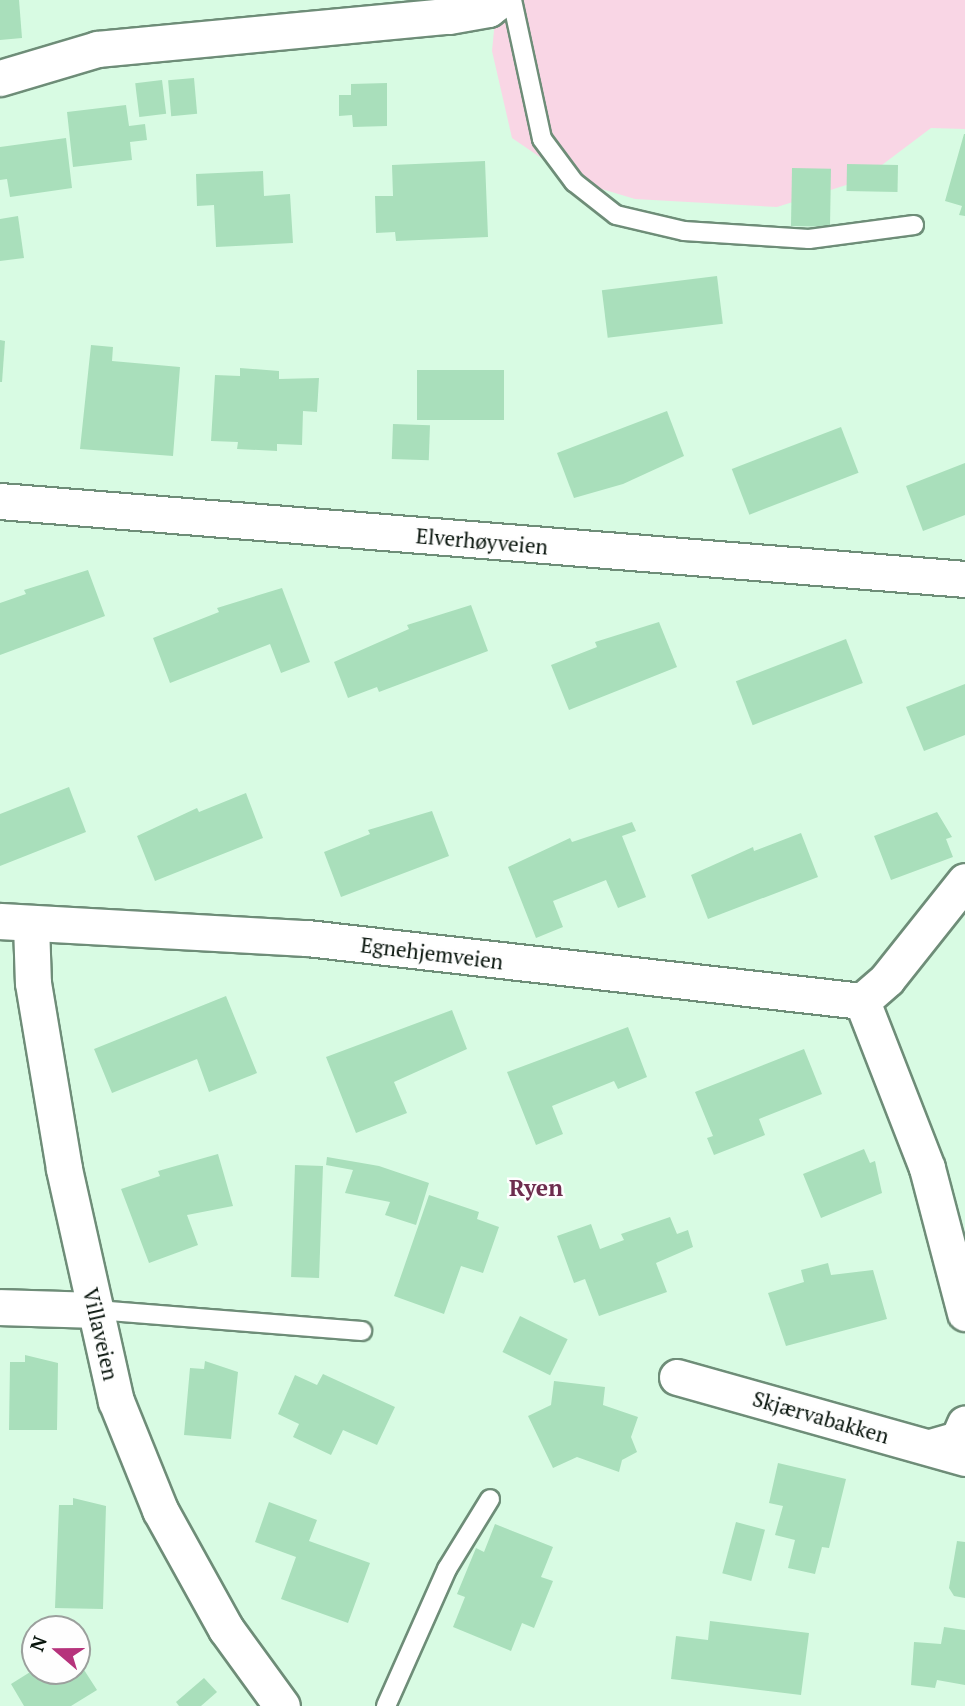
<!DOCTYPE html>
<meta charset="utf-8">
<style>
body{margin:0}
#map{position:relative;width:965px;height:1706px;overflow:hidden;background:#d8fbe3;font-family:"PT Serif",serif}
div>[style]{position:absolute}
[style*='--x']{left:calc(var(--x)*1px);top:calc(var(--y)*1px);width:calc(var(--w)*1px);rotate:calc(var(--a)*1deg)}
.green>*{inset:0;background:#f9d6e5}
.building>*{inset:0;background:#a9dfbb;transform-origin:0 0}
.roads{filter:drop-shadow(2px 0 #6e8d78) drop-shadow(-2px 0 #6e8d78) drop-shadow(0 2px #6e8d78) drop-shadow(0 -2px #6e8d78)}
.service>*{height:18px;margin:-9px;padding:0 9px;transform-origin:9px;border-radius:9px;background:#fff}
.minor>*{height:35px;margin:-17.5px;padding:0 17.5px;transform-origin:17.5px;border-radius:17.5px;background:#fff}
span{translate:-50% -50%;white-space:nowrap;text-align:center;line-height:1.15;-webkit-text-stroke:5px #fefefe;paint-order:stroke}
.street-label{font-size:21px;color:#07130b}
.neighbourhood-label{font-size:23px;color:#6d2d4e;font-weight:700}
.north{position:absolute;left:21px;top:1615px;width:70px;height:70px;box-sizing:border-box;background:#fefefe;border:2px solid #9ba09d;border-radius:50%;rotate:290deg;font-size:19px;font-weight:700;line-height:28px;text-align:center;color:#07130b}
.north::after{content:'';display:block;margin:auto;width:24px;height:32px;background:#b6337c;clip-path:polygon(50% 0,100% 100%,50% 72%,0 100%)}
</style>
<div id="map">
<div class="green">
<i style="clip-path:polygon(497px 0,965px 0,965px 129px,931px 128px,862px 180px,777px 207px,635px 199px,575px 181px,512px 138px,492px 51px)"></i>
</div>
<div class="building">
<i style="clip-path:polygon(0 0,19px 0,22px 38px,0 40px)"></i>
<i style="left:194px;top:78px;width:36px;height:26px;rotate:85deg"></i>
<i style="left:162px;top:80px;width:34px;height:27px;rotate:83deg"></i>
<i style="clip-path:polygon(387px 83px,387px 126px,353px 127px,352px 115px,339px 116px,339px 95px,351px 95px,351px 84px)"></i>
<i style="clip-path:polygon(126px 105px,129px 126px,145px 124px,147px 140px,130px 142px,132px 160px,73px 167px,67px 112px)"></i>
<i style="clip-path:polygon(964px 134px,965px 134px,965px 216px,959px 215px,962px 206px,945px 201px)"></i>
<i style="clip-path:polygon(66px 138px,72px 188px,10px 197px,7px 179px,0 180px,0 147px)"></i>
<i style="clip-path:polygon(485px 161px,488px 237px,396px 241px,395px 232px,376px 233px,375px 196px,393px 196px,392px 165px)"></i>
<i style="left:847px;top:164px;width:51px;height:27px;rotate:1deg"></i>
<i style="left:792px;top:168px;width:39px;height:58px;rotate:1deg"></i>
<i style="clip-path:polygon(263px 171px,264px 196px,290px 194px,293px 243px,216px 247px,214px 205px,197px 206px,196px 174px)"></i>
<i style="clip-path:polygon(18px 216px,24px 258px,0 261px,0 219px)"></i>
<i style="left:717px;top:276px;width:48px;height:116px;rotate:83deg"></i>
<i style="clip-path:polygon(0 340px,5px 341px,2px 382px,0 382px)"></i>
<i style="clip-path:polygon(91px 345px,113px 347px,112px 361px,180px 367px,173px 456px,80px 449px)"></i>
<i style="clip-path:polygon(240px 368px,279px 371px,279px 379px,319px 378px,317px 412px,303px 411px,302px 445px,277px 444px,277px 451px,237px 449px,238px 442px,211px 441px,215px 375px,240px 376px)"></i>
<i style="left:417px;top:370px;width:87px;height:50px"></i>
<i style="clip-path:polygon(667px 411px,684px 456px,623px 484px,574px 498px,557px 453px)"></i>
<i style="left:393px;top:424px;width:37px;height:35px;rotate:2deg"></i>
<i style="left:841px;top:427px;width:49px;height:117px;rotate:69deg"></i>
<i style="clip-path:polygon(965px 463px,965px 515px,923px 531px,906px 486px)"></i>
<i style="clip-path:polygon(88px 570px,105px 616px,0 655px,0 603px,26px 594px,24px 590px)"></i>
<i style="clip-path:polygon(282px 588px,310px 662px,281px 673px,270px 644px,170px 683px,153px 638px,219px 612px,217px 608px)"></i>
<i style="clip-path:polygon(471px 605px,488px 651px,379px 692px,377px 687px,348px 698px,334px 662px,409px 629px,407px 625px)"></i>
<i style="clip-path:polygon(659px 622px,677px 667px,569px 710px,551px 665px,597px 647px,595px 642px)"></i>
<i style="left:846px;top:639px;width:47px;height:118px;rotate:69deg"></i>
<i style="clip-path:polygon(965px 684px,965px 735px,924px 751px,906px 707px)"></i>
<i style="clip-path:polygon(69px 787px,86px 832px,0 866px,0 814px)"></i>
<i style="clip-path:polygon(246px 793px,263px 838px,155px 881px,137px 836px,197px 808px,199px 812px)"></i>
<i style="clip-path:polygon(432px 811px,449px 856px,341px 897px,324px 852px,370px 834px,368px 830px)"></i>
<i style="clip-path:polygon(937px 812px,952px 837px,946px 839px,953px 857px,891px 880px,874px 836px)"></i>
<i style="clip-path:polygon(632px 822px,636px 831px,622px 836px,646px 897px,618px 908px,606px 880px,553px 901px,563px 927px,536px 938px,508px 867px,570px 838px,572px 842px)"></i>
<i style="clip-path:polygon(801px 833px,818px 877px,708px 919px,691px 875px,753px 847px,754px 851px)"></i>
<i style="clip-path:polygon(226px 996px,257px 1073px,209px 1092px,197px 1059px,112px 1093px,94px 1049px)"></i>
<i style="clip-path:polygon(452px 1010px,467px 1049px,394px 1082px,407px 1113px,356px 1133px,326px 1057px)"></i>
<i style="clip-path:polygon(628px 1027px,647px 1077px,618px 1089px,614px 1081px,552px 1106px,563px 1134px,536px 1145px,507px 1072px)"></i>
<i style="clip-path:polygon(804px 1049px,822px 1094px,759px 1119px,765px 1135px,714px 1155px,707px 1138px,713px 1136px,695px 1092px)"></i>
<i style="clip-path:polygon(864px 1149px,870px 1163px,875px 1161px,882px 1193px,821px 1218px,803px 1174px)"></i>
<i style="clip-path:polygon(218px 1154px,233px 1206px,187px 1215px,198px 1245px,149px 1263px,121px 1189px,160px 1176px,158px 1171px)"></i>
<i style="clip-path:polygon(327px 1157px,379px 1166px,429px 1183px,416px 1225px,385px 1215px,390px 1202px,345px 1193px,353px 1170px,326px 1165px)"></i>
<i style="left:295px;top:1165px;width:28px;height:112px;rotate:2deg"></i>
<i style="clip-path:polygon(429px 1195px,479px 1212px,477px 1219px,499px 1227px,483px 1273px,461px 1266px,444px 1314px,394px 1296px)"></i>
<i style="clip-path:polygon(670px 1217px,677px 1234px,688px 1230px,693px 1247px,656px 1263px,667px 1292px,599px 1316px,585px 1279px,574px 1283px,557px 1236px,591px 1224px,600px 1249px,624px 1240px,621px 1234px)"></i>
<i style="clip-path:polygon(828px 1263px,831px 1275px,873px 1270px,887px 1319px,786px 1346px,768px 1293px,804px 1282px,801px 1270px)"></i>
<i style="left:520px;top:1316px;width:53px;height:40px;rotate:26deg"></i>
<i style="clip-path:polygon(25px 1355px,58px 1363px,57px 1430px,9px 1430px,10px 1362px,25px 1362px)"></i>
<i style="clip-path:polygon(205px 1361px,238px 1372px,231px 1439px,184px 1435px,190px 1368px,204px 1369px)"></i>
<i style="clip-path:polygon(323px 1374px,395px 1407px,377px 1445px,343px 1430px,331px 1455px,293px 1437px,299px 1424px,278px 1414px,295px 1375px,317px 1385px)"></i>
<i style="clip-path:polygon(554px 1381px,605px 1387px,603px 1405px,638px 1417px,631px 1437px,637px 1452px,622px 1460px,619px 1472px,577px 1457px,553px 1468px,528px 1416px,551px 1405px)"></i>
<i style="clip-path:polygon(778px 1463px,846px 1479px,829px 1548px,822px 1547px,815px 1574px,788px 1568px,795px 1540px,775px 1535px,783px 1506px,769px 1503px)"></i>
<i style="clip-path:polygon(73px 1498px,106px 1506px,103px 1609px,55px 1608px,59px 1505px,73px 1505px)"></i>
<i style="clip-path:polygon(269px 1502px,317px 1520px,309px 1541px,370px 1563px,348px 1623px,281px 1599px,296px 1557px,255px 1542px)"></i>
<i style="left:736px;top:1522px;width:30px;height:53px;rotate:15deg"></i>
<i style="clip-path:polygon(495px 1524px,553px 1547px,541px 1577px,553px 1581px,534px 1628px,522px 1623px,511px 1651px,453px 1627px,465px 1597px,457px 1594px,476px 1548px,484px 1552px)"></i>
<i style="clip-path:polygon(957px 1541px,965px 1542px,965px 1598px,954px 1596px,949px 1588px)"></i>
<i style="clip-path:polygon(710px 1621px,809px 1633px,801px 1695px,671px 1679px,676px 1636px,708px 1640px)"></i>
<i style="clip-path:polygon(944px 1627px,965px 1630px,965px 1685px,937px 1680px,935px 1688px,911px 1685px,914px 1642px,941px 1644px)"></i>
<i style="clip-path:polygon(77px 1659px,97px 1690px,71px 1706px,24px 1706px,11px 1684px,35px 1669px,77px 1671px)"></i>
<i style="clip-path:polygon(204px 1678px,217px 1692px,201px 1706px,179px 1706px,176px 1702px)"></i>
</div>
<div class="roads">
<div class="service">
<i style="--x:512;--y:0;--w:142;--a:77.8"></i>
<i style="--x:542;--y:139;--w:54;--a:53.3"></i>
<i style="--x:574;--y:182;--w:53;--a:38.2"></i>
<i style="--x:616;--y:215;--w:70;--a:13.2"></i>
<i style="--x:684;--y:231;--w:125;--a:3.7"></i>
<i style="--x:809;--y:239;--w:106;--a:-7.6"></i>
<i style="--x:96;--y:1310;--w:267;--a:4.5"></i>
<i style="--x:386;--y:1706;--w:150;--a:-66"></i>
<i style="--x:447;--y:1569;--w:82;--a:-58.4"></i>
</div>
<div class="minor">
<i style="--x:0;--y:78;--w:101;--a:-16.6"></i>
<i style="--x:97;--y:49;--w:354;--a:-5.4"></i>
<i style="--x:449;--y:16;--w:40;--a:-10"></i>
<i style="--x:488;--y:9;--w:15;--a:-37"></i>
<i style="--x:0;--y:501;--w:968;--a:4.62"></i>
<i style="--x:0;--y:921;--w:307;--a:3.2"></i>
<i style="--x:307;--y:938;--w:559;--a:6.48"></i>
<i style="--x:862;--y:1001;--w:179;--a:68.7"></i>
<i style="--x:927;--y:1168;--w:150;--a:75.3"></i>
<i style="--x:31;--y:924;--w:59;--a:88.1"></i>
<i style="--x:33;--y:983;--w:189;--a:80.5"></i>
<i style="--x:64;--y:1169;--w:238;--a:77.4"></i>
<i style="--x:116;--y:1401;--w:118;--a:68"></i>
<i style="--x:160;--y:1510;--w:136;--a:61"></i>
<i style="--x:226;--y:1629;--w:95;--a:54"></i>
<i style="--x:862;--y:1001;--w:33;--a:-41"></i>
<i style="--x:887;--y:979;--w:125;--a:-51.5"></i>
<i style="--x:0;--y:1307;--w:96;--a:1.8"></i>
<i style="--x:677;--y:1377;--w:299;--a:15.7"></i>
<i style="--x:930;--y:1447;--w:29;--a:-16"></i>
<i style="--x:958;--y:1439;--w:17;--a:-66"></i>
</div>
</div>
<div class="street-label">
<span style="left:482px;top:541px;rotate:5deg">Elverhøyveien</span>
<span style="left:432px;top:953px;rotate:7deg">Egnehjemveien</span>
<span style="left:101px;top:1334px;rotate:77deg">Villaveien</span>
<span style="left:821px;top:1417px;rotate:16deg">Skjærvabakken</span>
</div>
<div class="neighbourhood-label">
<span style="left:536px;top:1188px">Ryen</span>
</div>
<div class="north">N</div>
</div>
